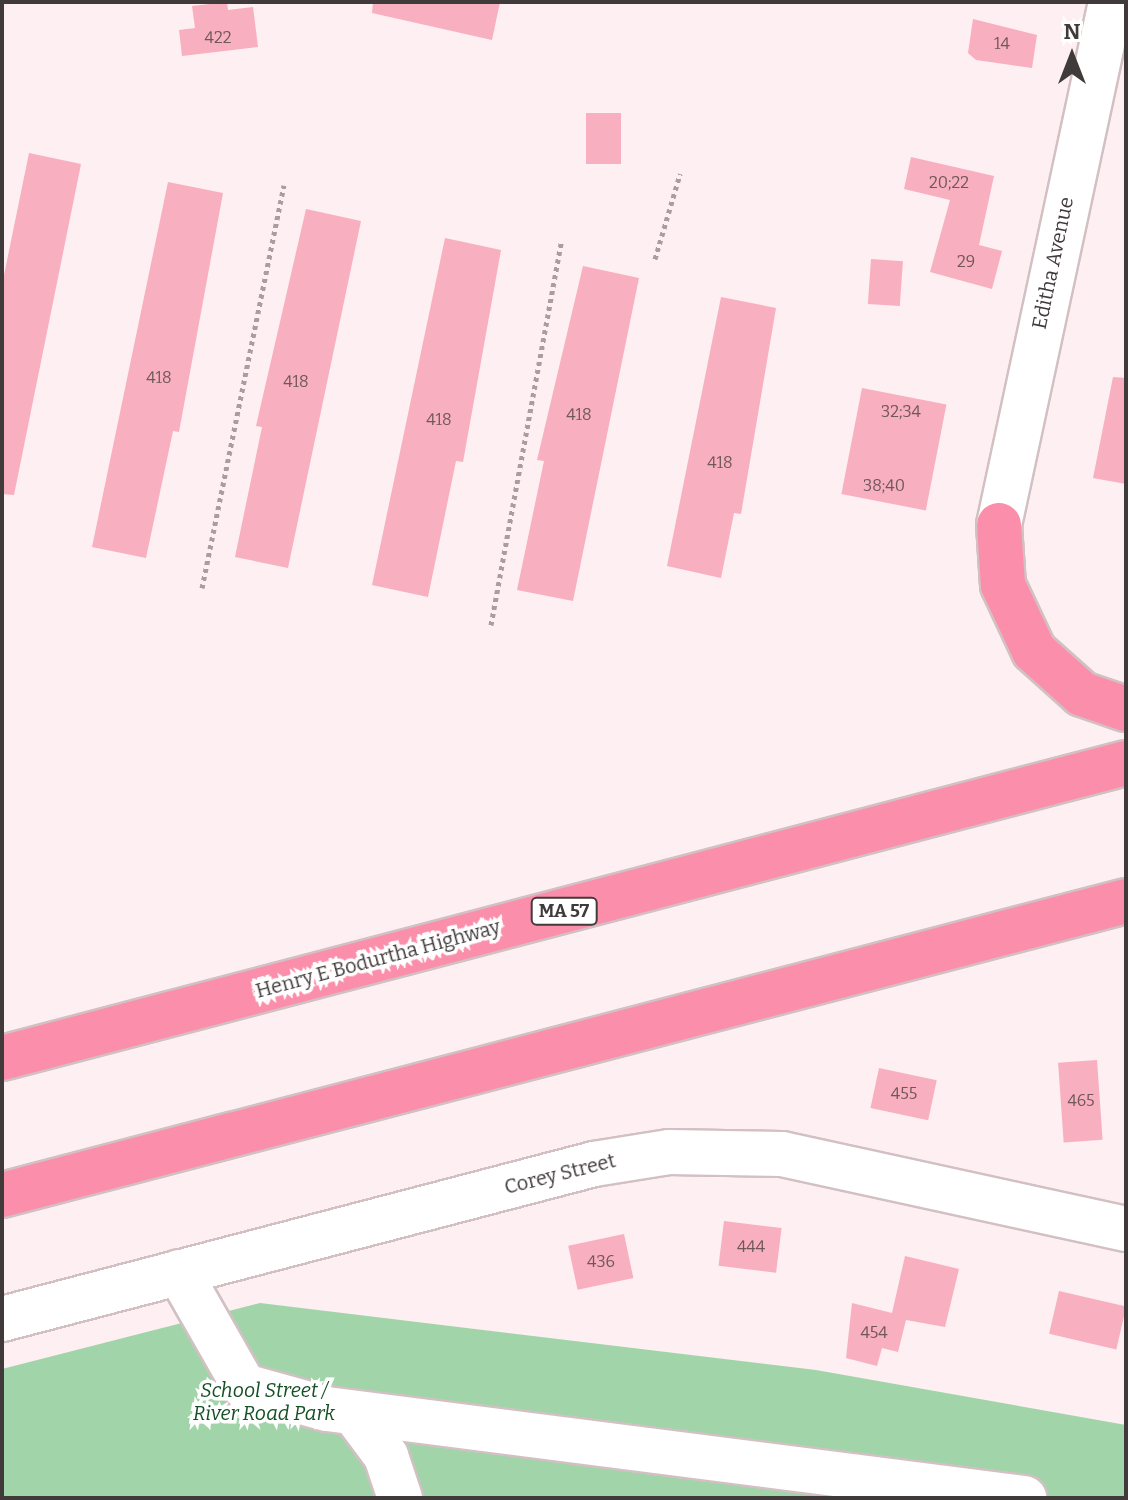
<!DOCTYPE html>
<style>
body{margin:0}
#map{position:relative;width:1128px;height:1500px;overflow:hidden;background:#feeff2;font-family:Bitter,serif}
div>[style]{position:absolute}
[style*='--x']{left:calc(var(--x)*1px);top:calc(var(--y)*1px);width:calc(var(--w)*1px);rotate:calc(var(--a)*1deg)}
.green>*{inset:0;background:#a1d5a9}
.building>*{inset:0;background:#f8afbf;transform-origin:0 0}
.path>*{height:5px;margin-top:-2.5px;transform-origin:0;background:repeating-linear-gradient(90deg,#a89d9f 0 4px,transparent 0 8px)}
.roads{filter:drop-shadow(2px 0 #d2c0c3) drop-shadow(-2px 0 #d2c0c3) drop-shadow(0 2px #d2c0c3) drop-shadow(0 -2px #d2c0c3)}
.minor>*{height:44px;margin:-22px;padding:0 22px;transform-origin:22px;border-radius:22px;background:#fff}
.highway>*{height:44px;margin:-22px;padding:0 22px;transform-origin:22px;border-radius:22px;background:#fb8fab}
span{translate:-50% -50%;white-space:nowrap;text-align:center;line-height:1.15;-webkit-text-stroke:7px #fff;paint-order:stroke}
.number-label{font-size:16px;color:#6f575c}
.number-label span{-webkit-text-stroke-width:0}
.shield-label span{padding:2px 6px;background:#fff;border:2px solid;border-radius:6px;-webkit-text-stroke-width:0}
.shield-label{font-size:18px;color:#413a3b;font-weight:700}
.street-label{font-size:20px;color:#413a3b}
.park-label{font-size:20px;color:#145025;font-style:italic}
.frame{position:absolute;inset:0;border:4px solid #413a3b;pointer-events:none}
.north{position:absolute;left:1032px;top:16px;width:80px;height:80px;-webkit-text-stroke:6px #fff;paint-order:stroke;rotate:0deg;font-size:22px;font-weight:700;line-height:32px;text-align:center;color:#413a3b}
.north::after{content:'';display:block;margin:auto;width:28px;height:36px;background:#413a3b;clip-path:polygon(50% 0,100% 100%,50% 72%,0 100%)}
</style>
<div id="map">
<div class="green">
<i style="clip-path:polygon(260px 1303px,816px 1370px,1126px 1425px,1126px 1498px,2px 1498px,2px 1369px)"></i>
</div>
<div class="building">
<i style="clip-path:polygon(227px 2px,228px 10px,253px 7px,258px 47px,182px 56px,179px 30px,195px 28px,192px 6px)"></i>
<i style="clip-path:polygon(373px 2px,500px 2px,492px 40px,372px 13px)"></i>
<i style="clip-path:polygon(973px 19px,1037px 35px,1032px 68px,976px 60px,968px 53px)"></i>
<i style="left:586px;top:113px;width:35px;height:51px"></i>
<i style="clip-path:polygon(29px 153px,81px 164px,14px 495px,2px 494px,2px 285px)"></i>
<i style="clip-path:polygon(911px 157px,994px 176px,979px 245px,1002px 251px,992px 289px,930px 272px,950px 200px,904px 189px)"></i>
<i style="clip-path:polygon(168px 182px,223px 193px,179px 432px,173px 431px,146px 558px,92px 547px)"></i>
<i style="clip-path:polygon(306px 209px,361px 221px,288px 568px,235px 557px,262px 427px,256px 426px)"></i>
<i style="clip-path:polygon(445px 238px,501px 250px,463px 462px,456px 461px,428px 597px,372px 585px)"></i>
<i style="left:871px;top:259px;width:32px;height:45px;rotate:4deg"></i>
<i style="clip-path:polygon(583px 266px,639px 278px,573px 601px,517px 590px,544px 461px,537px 460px)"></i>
<i style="clip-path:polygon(721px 297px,776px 308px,741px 514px,734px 513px,721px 578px,667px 566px)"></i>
<i style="clip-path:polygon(1113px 377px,1126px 378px,1126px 484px,1093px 478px)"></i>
<i style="left:862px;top:388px;width:86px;height:108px;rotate:11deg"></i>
<i style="left:1097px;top:1060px;width:80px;height:39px;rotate:86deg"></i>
<i style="left:879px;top:1068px;width:59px;height:41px;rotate:12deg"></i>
<i style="left:724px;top:1221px;width:58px;height:45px;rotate:7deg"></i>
<i style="left:624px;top:1234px;width:45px;height:57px;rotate:78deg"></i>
<i style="clip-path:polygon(905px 1256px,959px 1269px,945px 1327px,906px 1320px,898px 1352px,882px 1348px,877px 1366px,846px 1358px,852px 1303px,892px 1313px)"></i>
<i style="left:1059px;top:1291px;width:69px;height:44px;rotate:13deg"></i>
</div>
<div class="path">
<i style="--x:655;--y:259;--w:89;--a:-73.6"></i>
<i style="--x:202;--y:588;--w:411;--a:-78.5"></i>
<i style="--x:491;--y:625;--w:389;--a:-79.6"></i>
</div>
<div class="roads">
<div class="minor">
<i style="--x:999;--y:525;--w:535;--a:-77.91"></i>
<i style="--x:179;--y:1272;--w:131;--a:60.3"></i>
<i style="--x:244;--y:1386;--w:86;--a:15.5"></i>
<i style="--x:327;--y:1409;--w:703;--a:7.28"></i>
<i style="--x:2;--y:1319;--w:612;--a:-14.67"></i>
<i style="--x:594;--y:1164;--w:76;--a:-9.1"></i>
<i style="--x:669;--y:1152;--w:113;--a:1"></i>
<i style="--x:782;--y:1154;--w:352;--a:12.3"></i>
<i style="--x:354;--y:1413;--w:54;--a:53.3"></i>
<i style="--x:386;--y:1456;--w:44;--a:71.6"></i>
</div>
<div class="highway">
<i style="--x:999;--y:525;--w:60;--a:86.2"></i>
<i style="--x:1003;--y:585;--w:73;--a:64.8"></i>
<i style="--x:1034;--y:651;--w:64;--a:41.9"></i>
<i style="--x:1082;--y:694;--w:46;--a:18.8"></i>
<i style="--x:2;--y:1058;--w:1162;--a:-14.71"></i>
<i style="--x:2;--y:1195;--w:1162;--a:-14.66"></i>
</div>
</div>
<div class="number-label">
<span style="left:218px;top:38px">422</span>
<span style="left:1002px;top:44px">14</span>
<span style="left:949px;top:183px">20;22</span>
<span style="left:966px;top:262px">29</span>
<span style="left:159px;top:378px">418</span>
<span style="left:296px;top:382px">418</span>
<span style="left:901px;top:412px">32;34</span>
<span style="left:579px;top:415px">418</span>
<span style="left:439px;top:420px">418</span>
<span style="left:720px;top:463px">418</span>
<span style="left:884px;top:486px">38;40</span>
<span style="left:904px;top:1094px">455</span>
<span style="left:1081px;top:1101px">465</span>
<span style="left:751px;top:1247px">444</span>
<span style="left:601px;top:1262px">436</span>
<span style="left:874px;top:1333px">454</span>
</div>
<div class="shield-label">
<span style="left:564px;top:911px">MA 57</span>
</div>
<div class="street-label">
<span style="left:1053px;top:263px;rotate:-78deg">Editha Avenue</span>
<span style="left:378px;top:959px;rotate:-15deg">Henry E Bodurtha Highway</span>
<span style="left:560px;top:1174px;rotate:-14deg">Corey Street</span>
</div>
<div class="park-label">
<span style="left:264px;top:1402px">School Street /<br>River Road Park</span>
</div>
<div class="frame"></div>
<div class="north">N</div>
</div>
